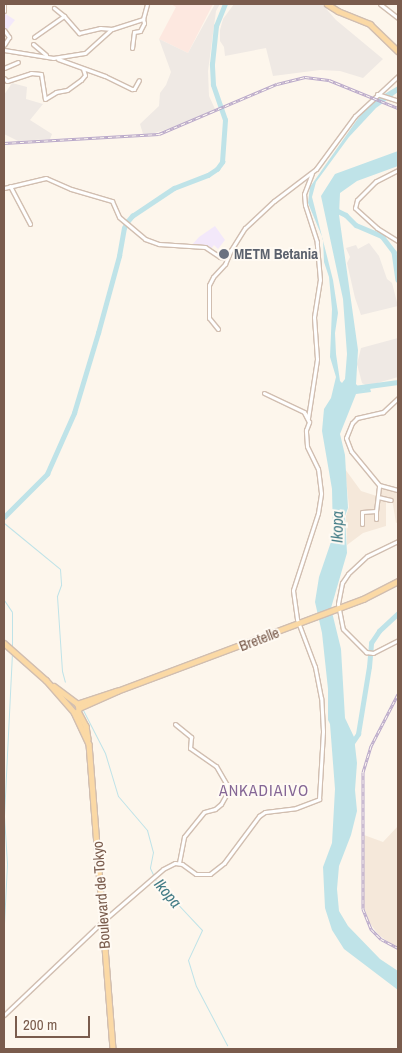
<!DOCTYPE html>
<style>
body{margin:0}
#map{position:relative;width:402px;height:1053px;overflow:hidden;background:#fdf6ec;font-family:"Archivo Narrow",sans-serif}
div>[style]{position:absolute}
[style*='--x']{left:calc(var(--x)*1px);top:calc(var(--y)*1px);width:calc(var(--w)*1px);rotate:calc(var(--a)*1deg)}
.residential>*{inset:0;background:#f5e8da}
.commercial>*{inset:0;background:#fde8e0}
.industrial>*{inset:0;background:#efe9e4}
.education>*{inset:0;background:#f3e8fa}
.water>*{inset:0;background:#bfe3e8}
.stream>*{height:1px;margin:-0.5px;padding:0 0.5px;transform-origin:0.5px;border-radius:0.5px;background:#bfe3e8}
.river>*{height:4.5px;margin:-2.25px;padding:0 2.25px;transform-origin:2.25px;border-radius:2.25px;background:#bfe3e8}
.roads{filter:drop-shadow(1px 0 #d1beb0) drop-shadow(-1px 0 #d1beb0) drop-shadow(0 1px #d1beb0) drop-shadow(0 -1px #d1beb0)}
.minor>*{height:3px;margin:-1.5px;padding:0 1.5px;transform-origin:1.5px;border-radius:1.5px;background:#fff}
.major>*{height:4.5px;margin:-2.25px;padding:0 2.25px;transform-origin:2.25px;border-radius:2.25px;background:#fbd9a5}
.rail>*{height:3px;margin-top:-1.5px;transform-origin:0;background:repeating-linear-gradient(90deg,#fffaf3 0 4px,#b9a8c9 0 8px);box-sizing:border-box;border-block:1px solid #b9a8c9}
.dots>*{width:14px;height:14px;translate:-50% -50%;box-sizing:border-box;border:2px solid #fffaf3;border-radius:50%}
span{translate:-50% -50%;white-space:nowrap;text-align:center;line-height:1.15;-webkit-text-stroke:4px #fffaf3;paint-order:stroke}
.worship-label{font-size:15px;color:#5b616d;font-weight:700}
.left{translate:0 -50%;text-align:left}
.street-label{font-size:15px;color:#7a5c4d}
.water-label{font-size:16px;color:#437c86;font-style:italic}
.neighbourhood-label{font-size:16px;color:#846695;letter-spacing:1px}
.frame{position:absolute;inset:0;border:5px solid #7a5c4d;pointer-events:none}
.scale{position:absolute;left:15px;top:1016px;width:75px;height:22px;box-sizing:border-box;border:2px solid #7a5c4d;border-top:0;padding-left:6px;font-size:15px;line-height:18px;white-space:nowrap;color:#7a5c4d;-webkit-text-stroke:4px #fffaf3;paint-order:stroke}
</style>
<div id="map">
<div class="residential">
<i style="clip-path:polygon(345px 469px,361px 491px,386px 499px,386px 526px,363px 533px,347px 545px,346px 516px,349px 507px)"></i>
<i style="clip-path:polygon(381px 488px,398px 492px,398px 522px,396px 523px,392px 499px,379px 497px)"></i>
<i style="clip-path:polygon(398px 826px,398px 950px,378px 934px,369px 922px,363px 904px,364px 835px,383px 842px)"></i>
</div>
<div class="commercial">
<i style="clip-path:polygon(171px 4px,213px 4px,188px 53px,159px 39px,176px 7px)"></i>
</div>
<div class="industrial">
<i style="clip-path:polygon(215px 4px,220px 4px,216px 11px,208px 71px,209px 96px,215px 109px,178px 126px,151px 134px,143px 134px,140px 124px,159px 106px,160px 93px,166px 85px,171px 72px,159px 39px,188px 53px)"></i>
<i style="clip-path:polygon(234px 4px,322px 4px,336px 20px,383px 59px,363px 78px,340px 71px,320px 70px,273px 76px,266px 48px,225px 56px,224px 47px,220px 41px,220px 30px,223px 19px)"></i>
<i style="clip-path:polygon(12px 83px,27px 87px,26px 99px,43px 104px,30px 120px,52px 134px,50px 139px,18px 141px,4px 134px,4px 95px)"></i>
<i style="clip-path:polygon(369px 243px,379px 256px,387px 279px,392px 283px,398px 306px,361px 315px,355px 298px,347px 263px,350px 257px,346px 248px,356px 245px,358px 249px)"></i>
<i style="clip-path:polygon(398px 338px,398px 377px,367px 386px,362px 383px,357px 364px,361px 348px)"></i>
</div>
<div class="education">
<i style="clip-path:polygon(4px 13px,15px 20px,7px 30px,4px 28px)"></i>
<i style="clip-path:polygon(215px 226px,225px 240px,218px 249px,214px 245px,211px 249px,191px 246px,199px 237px)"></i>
</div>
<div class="water">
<i style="clip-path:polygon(398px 86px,398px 92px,376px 108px,349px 137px,316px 182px,312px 197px,333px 280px,338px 313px,335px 333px,336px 354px,340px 381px,342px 383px,345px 379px,347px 354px,343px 299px,321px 196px,335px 174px,398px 151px,398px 166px,357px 181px,340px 193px,339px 215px,358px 350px,356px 384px,361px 390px,370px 388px,371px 392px,356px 394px,340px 434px,345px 455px,348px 508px,345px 516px,347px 553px,331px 608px,341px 649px,345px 718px,354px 737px,357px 763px,355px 790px,357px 811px,351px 835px,339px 866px,337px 889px,339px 911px,348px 926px,380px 959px,398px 971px,398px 990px,344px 949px,332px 930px,325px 908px,323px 867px,332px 843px,335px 789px,330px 724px,328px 720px,328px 689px,322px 633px,315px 602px,319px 577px,333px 536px,332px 489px,322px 431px,324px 409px,331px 398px,336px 377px,330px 357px,332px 309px,329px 277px,324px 262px,323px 239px,308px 203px,310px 187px,359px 117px,376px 99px)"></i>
</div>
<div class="stream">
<i style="--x:4;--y:523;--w:72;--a:39.4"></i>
<i style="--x:60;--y:569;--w:16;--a:86"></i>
<i style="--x:61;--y:585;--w:12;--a:110"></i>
<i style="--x:57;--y:596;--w:75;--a:86.2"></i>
<i style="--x:62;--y:671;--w:11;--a:75"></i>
<i style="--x:4;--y:600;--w:14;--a:56"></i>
<i style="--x:12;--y:612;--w:36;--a:90"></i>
<i style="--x:83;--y:710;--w:48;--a:62.9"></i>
<i style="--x:105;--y:753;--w:45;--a:73.2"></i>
<i style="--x:118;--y:796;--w:45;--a:49.5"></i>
<i style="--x:147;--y:830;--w:23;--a:75"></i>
<i style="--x:153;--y:852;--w:16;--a:101"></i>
<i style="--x:150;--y:868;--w:14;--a:65"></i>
<i style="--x:156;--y:881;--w:67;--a:46.8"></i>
<i style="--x:202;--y:930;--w:33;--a:115"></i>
<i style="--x:188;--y:960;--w:27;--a:73"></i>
<i style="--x:196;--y:986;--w:67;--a:62.3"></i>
<i style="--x:4;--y:816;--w:164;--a:-87.2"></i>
<i style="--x:4;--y:816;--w:48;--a:86.4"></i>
<i style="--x:7;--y:864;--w:59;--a:92.9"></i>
<i style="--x:4;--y:930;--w:56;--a:90"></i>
</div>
<div class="river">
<i style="--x:334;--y:209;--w:13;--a:27"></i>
<i style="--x:346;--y:215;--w:14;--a:45"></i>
<i style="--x:356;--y:225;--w:28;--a:23"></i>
<i style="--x:382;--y:236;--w:20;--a:53"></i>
<i style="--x:394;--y:252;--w:28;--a:82"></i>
<i style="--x:354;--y:388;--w:44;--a:-7.8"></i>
<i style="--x:4;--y:517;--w:61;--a:-45"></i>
<i style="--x:47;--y:474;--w:67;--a:-66.1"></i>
<i style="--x:74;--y:413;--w:84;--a:-73.3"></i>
<i style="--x:98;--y:333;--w:80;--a:-74.7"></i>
<i style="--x:119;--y:256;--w:28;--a:-80"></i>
<i style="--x:124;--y:228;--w:7;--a:-63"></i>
<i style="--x:127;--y:222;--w:8;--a:-50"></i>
<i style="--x:132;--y:216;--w:50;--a:-33.7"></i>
<i style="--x:174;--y:188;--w:36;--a:-21"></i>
<i style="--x:208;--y:175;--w:11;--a:-34"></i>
<i style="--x:217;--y:169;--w:9;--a:-54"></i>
<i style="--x:222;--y:162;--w:42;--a:-85.9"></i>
<i style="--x:225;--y:120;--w:37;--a:-109"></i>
<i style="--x:213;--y:85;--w:21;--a:-93"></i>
<i style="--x:212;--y:64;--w:38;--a:-84"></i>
<i style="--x:216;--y:26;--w:24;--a:-68"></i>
<i style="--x:352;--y:743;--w:11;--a:-56"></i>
<i style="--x:358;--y:734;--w:68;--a:-80.7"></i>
<i style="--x:369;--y:667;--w:24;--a:-85"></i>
<i style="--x:371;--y:643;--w:14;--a:-56"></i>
<i style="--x:379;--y:631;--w:26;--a:-43"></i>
</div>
<div class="roads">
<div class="minor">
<i style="--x:380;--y:4;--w:23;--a:38"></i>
<i style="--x:4;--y:5;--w:6;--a:90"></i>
<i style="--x:64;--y:16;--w:23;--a:49"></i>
<i style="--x:79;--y:33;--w:22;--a:-13"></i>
<i style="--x:100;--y:28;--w:12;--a:5"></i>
<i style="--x:4;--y:30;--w:9;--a:54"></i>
<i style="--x:9;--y:37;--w:9;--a:122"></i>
<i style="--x:34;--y:37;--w:37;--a:-35"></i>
<i style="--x:64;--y:16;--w:13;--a:-141"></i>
<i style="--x:33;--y:44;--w:17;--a:40"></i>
<i style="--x:132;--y:48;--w:16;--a:-83"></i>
<i style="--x:134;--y:32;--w:6;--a:-9"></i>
<i style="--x:140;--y:31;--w:9;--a:-63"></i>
<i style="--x:144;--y:23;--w:4;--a:-104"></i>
<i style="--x:4;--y:50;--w:50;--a:9.3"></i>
<i style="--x:53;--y:58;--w:32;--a:-9"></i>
<i style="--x:85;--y:53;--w:36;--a:-42"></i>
<i style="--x:112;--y:29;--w:33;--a:-18"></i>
<i style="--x:143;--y:19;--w:16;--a:-75"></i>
<i style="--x:58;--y:59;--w:50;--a:19.9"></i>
<i style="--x:105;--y:76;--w:30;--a:26"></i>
<i style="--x:132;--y:89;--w:2;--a:0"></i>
<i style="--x:134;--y:89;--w:10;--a:-61"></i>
<i style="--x:4;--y:68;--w:15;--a:-23"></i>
<i style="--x:4;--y:78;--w:4;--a:45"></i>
<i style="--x:7;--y:81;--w:25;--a:-18"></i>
<i style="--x:31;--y:73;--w:10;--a:6"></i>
<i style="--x:41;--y:74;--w:25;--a:81"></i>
<i style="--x:45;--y:99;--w:13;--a:-32"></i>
<i style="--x:56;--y:92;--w:11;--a:-10"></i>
<i style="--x:67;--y:90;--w:17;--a:-36"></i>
<i style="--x:81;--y:80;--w:6;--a:-51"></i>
<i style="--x:85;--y:75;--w:6;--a:-108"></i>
<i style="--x:377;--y:94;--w:22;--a:18"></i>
<i style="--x:398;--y:170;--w:25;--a:153"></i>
<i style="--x:376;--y:181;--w:27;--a:135"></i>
<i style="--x:357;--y:200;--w:8;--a:104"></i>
<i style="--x:355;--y:208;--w:30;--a:42"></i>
<i style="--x:377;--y:228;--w:25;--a:32"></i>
<i style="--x:10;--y:186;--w:43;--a:62.2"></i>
<i style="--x:4;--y:188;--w:43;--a:-13.4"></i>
<i style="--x:46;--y:178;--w:27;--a:24"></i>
<i style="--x:71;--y:189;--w:43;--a:16.3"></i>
<i style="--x:112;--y:201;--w:17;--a:66"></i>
<i style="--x:119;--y:217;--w:34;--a:40"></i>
<i style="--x:145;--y:239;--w:15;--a:20"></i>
<i style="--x:159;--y:244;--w:46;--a:3.7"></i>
<i style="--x:205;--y:247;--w:18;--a:34"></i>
<i style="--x:220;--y:257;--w:7;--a:8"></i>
<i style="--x:218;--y:329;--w:14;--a:-129"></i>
<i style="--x:209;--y:318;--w:33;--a:-90"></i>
<i style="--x:209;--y:285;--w:9;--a:-63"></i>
<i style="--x:213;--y:277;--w:18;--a:-47"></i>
<i style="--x:225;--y:264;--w:15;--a:-67"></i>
<i style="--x:231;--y:250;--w:26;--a:-58"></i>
<i style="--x:245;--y:228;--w:40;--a:-43"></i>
<i style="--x:274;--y:201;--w:53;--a:-37.3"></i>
<i style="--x:316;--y:169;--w:66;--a:-53.7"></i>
<i style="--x:355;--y:116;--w:59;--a:-42.9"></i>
<i style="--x:264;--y:393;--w:44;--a:25.4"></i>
<i style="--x:304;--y:412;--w:7;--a:56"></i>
<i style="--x:308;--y:418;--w:60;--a:-81.3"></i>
<i style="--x:317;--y:359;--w:42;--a:-94.1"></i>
<i style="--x:314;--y:317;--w:37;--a:-81"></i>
<i style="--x:320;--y:280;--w:38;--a:-95"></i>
<i style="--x:317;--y:242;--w:39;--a:-108"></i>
<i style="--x:305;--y:205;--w:11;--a:-95"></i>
<i style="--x:304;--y:194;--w:22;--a:-69"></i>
<i style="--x:398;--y:398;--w:21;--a:137"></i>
<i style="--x:383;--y:412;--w:27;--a:167"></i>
<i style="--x:357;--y:418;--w:7;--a:135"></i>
<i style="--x:352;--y:423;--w:16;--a:112"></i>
<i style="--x:346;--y:438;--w:14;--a:69"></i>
<i style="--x:351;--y:451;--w:44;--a:50.5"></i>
<i style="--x:379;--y:485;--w:20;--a:15"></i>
<i style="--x:378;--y:497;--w:13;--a:13"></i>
<i style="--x:376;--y:519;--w:8;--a:-90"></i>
<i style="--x:362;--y:524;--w:12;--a:-90"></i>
<i style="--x:362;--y:512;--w:14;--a:-4"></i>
<i style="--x:376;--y:511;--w:26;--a:-83"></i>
<i style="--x:398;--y:541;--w:34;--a:154"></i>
<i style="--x:367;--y:556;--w:26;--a:137"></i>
<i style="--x:348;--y:574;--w:11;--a:124"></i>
<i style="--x:342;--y:583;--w:21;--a:101"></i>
<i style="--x:338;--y:604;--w:25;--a:79"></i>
<i style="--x:343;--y:629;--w:33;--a:45"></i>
<i style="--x:366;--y:652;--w:7;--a:8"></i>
<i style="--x:373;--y:653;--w:28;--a:-27"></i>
<i style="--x:175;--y:724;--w:21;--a:39"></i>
<i style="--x:191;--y:737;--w:11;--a:95"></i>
<i style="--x:190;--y:748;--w:32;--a:35"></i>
<i style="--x:216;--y:766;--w:22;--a:60"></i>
<i style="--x:227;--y:785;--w:10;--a:96"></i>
<i style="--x:226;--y:795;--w:10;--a:119"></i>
<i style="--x:221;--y:804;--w:8;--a:140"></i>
<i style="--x:215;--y:809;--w:11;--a:165"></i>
<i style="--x:204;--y:812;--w:32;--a:129"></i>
<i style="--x:184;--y:837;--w:26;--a:101"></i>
<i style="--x:4;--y:1015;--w:137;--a:-43.5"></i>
<i style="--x:103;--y:921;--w:79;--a:-40.9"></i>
<i style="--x:163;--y:869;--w:13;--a:-27"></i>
<i style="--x:175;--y:863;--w:7;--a:8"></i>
<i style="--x:182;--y:864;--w:17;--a:36"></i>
<i style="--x:196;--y:874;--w:14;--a:0"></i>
<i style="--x:210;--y:874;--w:18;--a:-38"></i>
<i style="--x:224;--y:863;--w:59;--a:-53.3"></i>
<i style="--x:259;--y:816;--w:7;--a:-34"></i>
<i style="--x:265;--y:812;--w:31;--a:-7"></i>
<i style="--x:296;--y:808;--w:25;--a:-21"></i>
<i style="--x:319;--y:799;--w:68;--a:-86.6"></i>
<i style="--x:323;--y:731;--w:33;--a:-93"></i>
<i style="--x:321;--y:698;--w:32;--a:-101"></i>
<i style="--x:315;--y:667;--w:51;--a:-110.6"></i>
<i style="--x:297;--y:619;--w:29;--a:-98"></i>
<i style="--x:293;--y:590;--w:81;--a:-72"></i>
<i style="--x:318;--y:513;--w:20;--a:-81"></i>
<i style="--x:321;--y:493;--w:24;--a:-97"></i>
<i style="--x:318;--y:469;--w:25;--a:-116"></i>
<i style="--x:307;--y:446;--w:16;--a:-94"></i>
<i style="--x:306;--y:430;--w:9;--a:-69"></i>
<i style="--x:309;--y:422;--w:11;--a:-117"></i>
</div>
<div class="major">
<i style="--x:327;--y:4;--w:13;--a:32"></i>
<i style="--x:338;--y:11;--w:35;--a:22"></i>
<i style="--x:370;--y:24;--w:39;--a:44"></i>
<i style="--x:4;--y:643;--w:56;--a:41.4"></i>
<i style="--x:46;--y:680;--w:43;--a:48.8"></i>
<i style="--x:74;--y:712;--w:35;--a:65"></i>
<i style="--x:89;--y:744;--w:306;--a:85.5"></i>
<i style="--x:54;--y:686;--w:30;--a:37"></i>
<i style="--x:78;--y:704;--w:5;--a:79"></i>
<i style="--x:77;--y:704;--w:41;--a:-18.4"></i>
<i style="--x:79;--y:708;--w:42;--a:-24.1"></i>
<i style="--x:117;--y:691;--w:263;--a:-20.5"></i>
<i style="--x:363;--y:599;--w:39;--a:-27"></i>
<i style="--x:78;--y:711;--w:17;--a:62"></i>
<i style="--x:86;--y:726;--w:13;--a:81"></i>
</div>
</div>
<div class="rail">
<i style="--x:4;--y:143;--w:155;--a:-3.3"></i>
<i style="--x:159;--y:134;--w:128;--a:-23"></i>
<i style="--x:277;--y:84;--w:29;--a:-14"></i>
<i style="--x:305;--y:77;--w:24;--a:7"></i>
<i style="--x:329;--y:80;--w:74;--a:22.1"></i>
<i style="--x:398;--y:694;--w:59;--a:117.4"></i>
<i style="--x:371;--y:746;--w:27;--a:107"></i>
<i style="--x:363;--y:772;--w:137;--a:90"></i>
<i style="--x:363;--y:909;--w:22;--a:68"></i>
<i style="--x:371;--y:929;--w:14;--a:45"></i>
<i style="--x:381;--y:939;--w:19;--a:28"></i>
</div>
<div class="dots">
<i style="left:224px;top:254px;background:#6b7280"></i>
</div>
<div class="worship-label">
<span class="left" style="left:234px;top:254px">METM Betania</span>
</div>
<div class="street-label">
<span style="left:259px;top:639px;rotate:-21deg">Bretelle</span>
<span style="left:101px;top:895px;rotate:-94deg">Boulevard de Tokyo</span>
</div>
<div class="water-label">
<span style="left:337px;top:527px;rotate:-89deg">Ikopa</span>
<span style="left:168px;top:893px;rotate:50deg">Ikopa</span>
</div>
<div class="neighbourhood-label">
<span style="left:264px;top:790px">ANKADIAIVO</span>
</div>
<div class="frame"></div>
<div class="scale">200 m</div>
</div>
